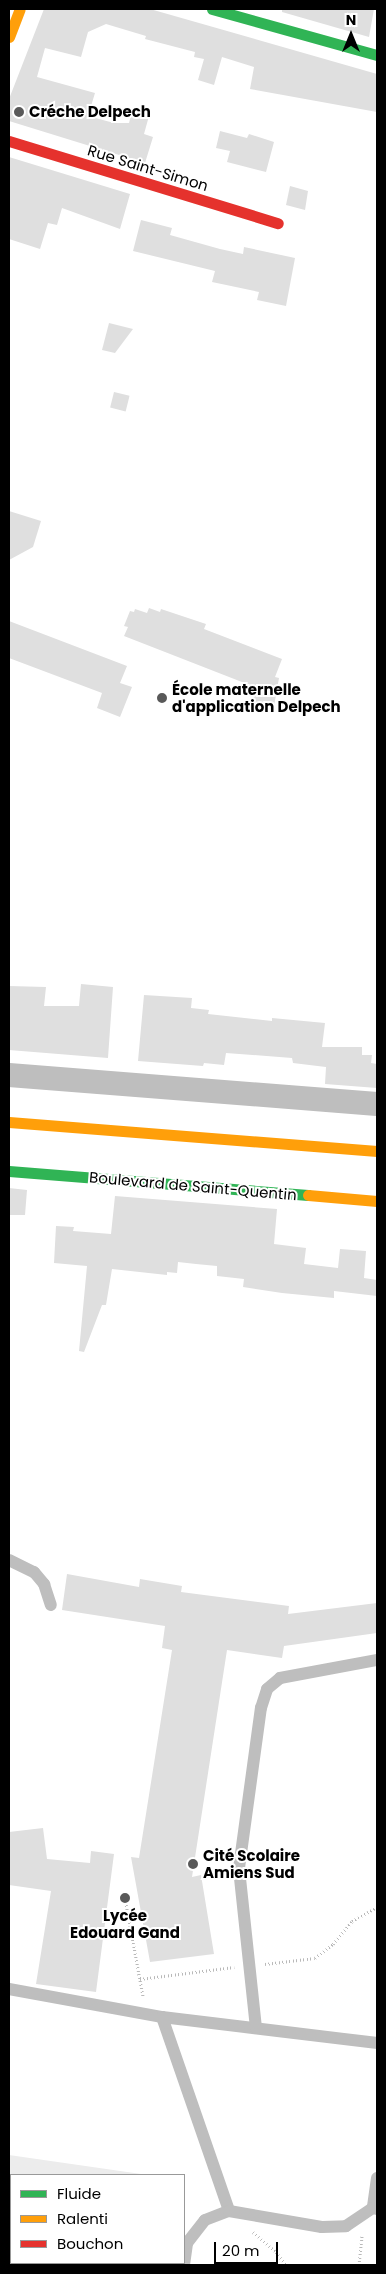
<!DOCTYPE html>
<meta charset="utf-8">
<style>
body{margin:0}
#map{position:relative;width:386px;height:2274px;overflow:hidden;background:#fff;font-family:Poppins,sans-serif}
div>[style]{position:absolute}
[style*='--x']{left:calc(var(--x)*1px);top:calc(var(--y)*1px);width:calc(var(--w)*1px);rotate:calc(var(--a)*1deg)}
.green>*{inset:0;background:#ececec}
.building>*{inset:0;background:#dfdfdf;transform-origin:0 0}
.path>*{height:3px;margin-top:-1.5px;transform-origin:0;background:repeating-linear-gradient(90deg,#b9b9b9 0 1px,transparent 0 3.5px)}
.lane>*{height:12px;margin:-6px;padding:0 6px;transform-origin:6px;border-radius:6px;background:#bebebe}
.street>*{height:24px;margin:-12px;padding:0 12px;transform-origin:12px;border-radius:12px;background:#bebebe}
.fast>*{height:11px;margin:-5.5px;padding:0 5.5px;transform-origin:5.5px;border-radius:5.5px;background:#30b455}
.slow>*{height:11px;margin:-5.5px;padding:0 5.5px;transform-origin:5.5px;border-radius:5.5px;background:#ff9f0a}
.jam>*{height:11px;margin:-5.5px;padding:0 5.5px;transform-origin:5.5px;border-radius:5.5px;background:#e5322d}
.dots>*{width:14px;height:14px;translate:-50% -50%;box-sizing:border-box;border:2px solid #fff;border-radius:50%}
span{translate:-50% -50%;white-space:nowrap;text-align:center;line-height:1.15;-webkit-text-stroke:4px #fff;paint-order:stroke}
.poi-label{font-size:15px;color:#000;font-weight:700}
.left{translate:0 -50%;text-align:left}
.street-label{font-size:15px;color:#000}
.frame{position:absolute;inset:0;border:10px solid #000;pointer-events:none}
.legend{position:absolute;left:10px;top:2174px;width:175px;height:90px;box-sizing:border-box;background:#fff;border:1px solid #999;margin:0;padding:6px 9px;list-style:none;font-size:15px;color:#000}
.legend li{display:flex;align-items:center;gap:10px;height:25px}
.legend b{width:25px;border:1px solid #999}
.north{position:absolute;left:326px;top:10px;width:50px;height:50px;-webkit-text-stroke:4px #fff;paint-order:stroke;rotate:0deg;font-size:14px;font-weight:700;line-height:20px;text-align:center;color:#000}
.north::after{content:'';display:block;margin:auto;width:18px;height:22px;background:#000;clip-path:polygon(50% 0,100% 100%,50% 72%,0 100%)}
.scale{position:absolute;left:214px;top:2242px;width:64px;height:22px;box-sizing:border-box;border:2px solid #000;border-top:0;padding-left:6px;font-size:15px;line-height:18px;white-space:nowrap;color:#000;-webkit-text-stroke:4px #fff;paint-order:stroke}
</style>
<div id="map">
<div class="green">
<i style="clip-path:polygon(9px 2155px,148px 2175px,11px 2175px,11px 2263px,157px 2263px,157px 2265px,9px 2265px)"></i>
</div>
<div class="building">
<i style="clip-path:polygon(44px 9px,150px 9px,377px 74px,377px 112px,250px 89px,254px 67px,222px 57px,214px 85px,198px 80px,204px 59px,194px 57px,195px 52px,145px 39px,146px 36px,106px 24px,88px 32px,81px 57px,45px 48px,37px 77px,95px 93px,88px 116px,114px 123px,129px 123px,132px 111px,149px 116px,144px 134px,153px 137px,145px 163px,9px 121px,9px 99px)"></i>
<i style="clip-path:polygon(282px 9px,374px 9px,369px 37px,282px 12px)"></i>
<i style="clip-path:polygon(220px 131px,247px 138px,249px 134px,274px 142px,266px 172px,227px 162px,230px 151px,216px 148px)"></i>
<i style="clip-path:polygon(9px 157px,130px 194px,120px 229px,62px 208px,57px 225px,48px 223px,40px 249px,9px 239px)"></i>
<i style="clip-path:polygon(290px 186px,308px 191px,305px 210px,286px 205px)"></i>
<i style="clip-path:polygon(141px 220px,172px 228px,170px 235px,220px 249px,243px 254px,244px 247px,295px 258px,286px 306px,257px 300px,259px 292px,212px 282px,215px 271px,133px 251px)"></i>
<i style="clip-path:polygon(109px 323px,133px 329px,115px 353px,102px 350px)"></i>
<i style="left:114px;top:392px;width:16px;height:16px;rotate:14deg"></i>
<i style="clip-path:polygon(9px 511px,41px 521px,33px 547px,9px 560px)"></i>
<i style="clip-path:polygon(149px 608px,160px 612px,161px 609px,206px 624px,204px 629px,282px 659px,275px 677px,279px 678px,273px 712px,251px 704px,257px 688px,124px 636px,128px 627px,124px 626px,130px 611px,134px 612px,135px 609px,147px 613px)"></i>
<i style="clip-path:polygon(9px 621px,127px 666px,120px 683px,132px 687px,120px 717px,97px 708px,102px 693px,9px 658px)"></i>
<i style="clip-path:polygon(81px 984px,113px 987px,108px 1058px,9px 1050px,9px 986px,46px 987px,44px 1006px,79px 1006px)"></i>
<i style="clip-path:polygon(144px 995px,192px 998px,191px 1008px,209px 1010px,208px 1014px,272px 1021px,272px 1018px,325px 1023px,322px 1047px,362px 1047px,362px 1055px,372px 1055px,371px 1063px,377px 1064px,377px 1088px,325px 1084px,326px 1067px,293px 1063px,292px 1058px,226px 1053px,224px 1065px,204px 1063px,203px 1066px,138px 1061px)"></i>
<i style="clip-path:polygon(9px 1188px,27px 1190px,25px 1215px,9px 1215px)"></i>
<i style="clip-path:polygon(115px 1196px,277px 1209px,274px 1244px,306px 1248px,304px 1264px,338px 1268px,340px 1249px,366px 1251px,364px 1278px,377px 1280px,377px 1296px,334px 1291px,334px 1298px,282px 1293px,243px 1287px,244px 1279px,217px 1276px,217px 1266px,196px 1264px,178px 1262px,177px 1273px,167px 1272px,167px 1275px,112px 1269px,106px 1305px,102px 1305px,84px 1352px,79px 1351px,87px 1266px,54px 1263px,56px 1226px,74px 1227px,73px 1231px,111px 1234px)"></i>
<i style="clip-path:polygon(67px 1574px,139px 1587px,140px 1579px,182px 1586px,181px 1592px,289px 1606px,288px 1614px,377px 1603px,377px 1633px,284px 1646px,282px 1658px,227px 1650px,192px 1877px,201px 1875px,214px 1954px,150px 1962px,131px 1857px,139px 1858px,172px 1650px,162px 1648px,165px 1626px,62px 1610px)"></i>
<i style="clip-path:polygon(43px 1828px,47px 1859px,90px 1863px,91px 1851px,114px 1854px,96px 1992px,36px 1984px,51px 1891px,9px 1885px,9px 1832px)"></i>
</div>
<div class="path">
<i style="--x:125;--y:1898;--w:100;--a:79.6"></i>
<i style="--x:265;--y:1964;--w:50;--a:-6.8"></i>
<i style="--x:315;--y:1958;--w:23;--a:-38"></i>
<i style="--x:333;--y:1944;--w:30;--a:-50"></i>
<i style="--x:352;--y:1921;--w:29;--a:-29"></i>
<i style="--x:140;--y:1979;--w:95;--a:-7.3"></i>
<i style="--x:253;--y:2232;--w:30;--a:41"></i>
<i style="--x:276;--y:2252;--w:16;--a:52"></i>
<i style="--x:359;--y:2265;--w:29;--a:-84"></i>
</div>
<div class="lane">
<i style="--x:9;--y:1560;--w:28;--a:26"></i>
<i style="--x:34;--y:1572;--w:16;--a:50"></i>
<i style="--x:44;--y:1584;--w:22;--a:72"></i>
<i style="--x:9;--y:1989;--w:156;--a:10.4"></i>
<i style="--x:162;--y:2017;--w:217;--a:6.9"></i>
<i style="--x:162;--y:2017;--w:205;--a:70.9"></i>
<i style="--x:256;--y:2028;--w:161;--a:-96.1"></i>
<i style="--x:239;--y:1868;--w:162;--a:-82.2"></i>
<i style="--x:261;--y:1708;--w:20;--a:-72"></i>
<i style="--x:267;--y:1689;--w:17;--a:-40"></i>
<i style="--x:280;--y:1678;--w:99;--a:-10.5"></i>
<i style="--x:377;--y:2178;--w:30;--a:98"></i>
<i style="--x:373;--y:2208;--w:4;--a:14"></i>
<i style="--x:184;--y:2265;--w:22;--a:-82"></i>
<i style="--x:187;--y:2243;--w:29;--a:-52"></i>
<i style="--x:205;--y:2220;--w:26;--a:-21"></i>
<i style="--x:229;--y:2211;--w:94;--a:9.8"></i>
<i style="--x:322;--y:2227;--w:24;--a:-2"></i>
<i style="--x:346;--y:2226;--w:32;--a:-34"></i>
</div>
<div class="street">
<i style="--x:9;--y:1075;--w:369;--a:4.5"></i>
</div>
<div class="fast">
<i style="--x:212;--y:9;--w:171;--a:15.6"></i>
<i style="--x:9;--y:1171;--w:300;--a:4.6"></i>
</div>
<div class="slow">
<i style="--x:9;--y:37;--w:30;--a:-69"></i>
<i style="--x:9;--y:1122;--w:369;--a:4.5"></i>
<i style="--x:308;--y:1195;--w:69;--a:5"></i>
</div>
<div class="jam">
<i style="--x:9;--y:141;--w:281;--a:17"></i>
</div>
<div class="dots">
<i style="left:19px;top:112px;background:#595959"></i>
<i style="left:162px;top:698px;background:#595959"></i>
<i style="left:193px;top:1864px;background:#595959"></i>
<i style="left:125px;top:1898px;background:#595959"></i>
</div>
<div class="poi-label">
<span class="left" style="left:29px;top:112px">Créche Delpech</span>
<span class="left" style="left:172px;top:698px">École maternelle<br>d'application Delpech</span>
<span class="left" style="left:203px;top:1864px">Cité Scolaire<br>Amiens Sud</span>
<span style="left:125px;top:1924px">Lycée<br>Edouard Gand</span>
</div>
<div class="street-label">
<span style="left:148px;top:168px;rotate:17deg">Rue Saint-Simon</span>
<span style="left:193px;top:1186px;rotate:5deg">Boulevard de Saint-Quentin</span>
</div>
<div class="frame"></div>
<ul class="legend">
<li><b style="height:6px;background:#30b455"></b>Fluide</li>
<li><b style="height:6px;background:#ff9f0a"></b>Ralenti</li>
<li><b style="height:6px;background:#e5322d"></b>Bouchon</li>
</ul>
<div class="north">N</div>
<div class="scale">20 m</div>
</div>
